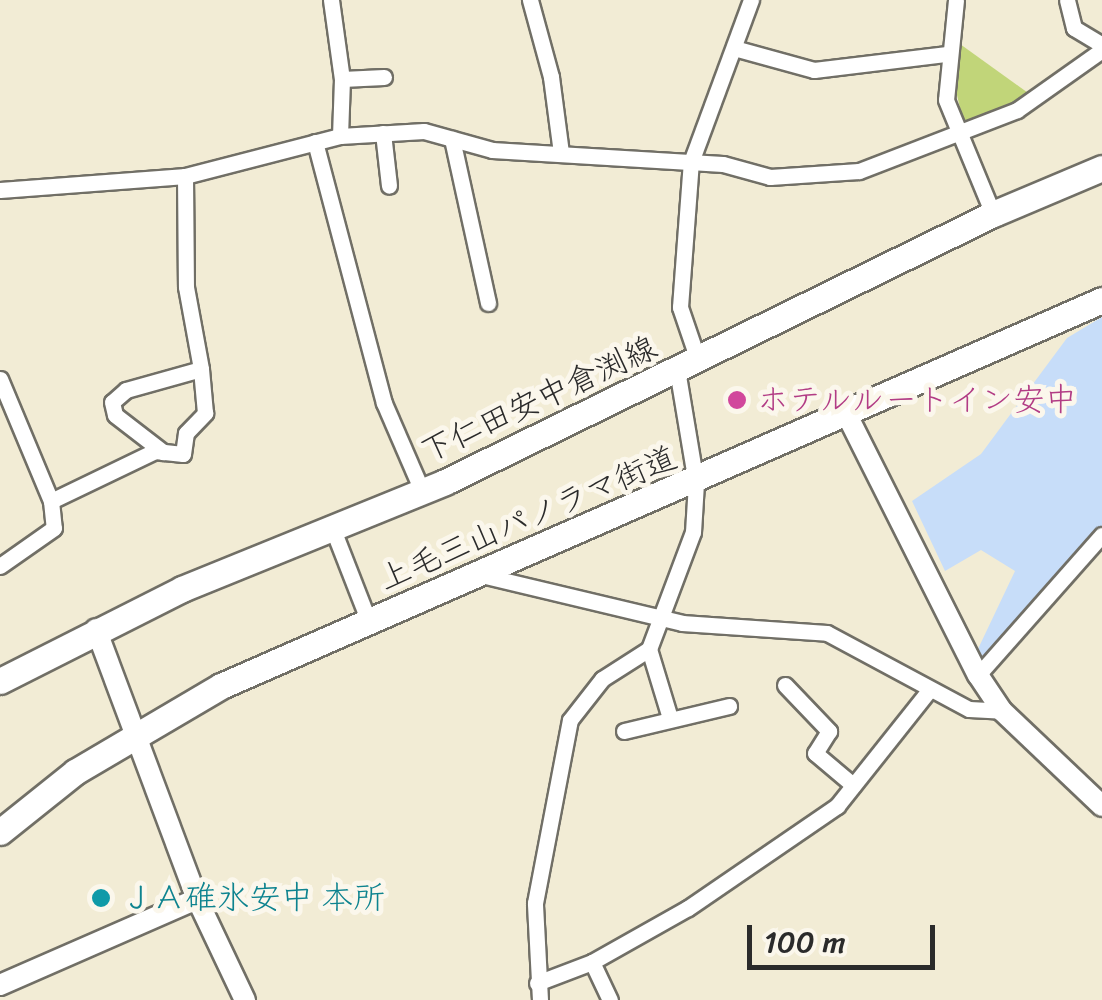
<!DOCTYPE html>
<meta charset="utf-8">
<style>
body{margin:0}
#map{position:relative;width:1102px;height:1000px;overflow:hidden;background:#f2ecd5;font-family:Sriracha,"Klee One",sans-serif}
div>[style]{position:absolute}
[style*='--x']{left:calc(var(--x)*1px);top:calc(var(--y)*1px);width:calc(var(--w)*1px);rotate:calc(var(--a)*1deg)}
.built>*{inset:0;background:#c7ddf9}
.green>*{inset:0;background:#c1d579}
.roads{filter:drop-shadow(2px 0 #716f66) drop-shadow(-2px 0 #716f66) drop-shadow(0 2px #716f66) drop-shadow(0 -2px #716f66)}
.minor>*{height:15px;margin:-7.5px;padding:0 7.5px;transform-origin:7.5px;border-radius:7.5px;background:#fff}
.tertiary>*{height:20px;margin:-10px;padding:0 10px;transform-origin:10px;border-radius:10px;background:#fff}
.primary>*{height:25px;margin:-12.5px;padding:0 12.5px;transform-origin:12.5px;border-radius:12.5px;background:#fff}
.trunk>*{height:25px;margin:-12.5px;padding:0 12.5px;transform-origin:12.5px;border-radius:12.5px;background:#fff}
.dots>*{width:28px;height:28px;translate:-50% -50%;box-sizing:border-box;border:5px solid #fbf7ec;border-radius:50%}
span{translate:-50% -50%;white-space:nowrap;text-align:center;line-height:1.15;-webkit-text-stroke:10px #fbf7ec;paint-order:stroke}
.street-label{font-size:32px;color:#2b2b2b}
.hotel-label{font-size:32px;color:#b23c85}
.left{translate:0 -50%;text-align:left}
.culture-label{font-size:32px;color:#0d838f}
.scale{position:absolute;left:747px;top:925px;width:188px;height:45px;box-sizing:border-box;border:5px solid #2b2b2b;border-top:0;padding-left:12px;font-size:30px;line-height:35px;white-space:nowrap;color:#2b2b2b;-webkit-text-stroke:8px #fbf7ec;paint-order:stroke}
</style>
<div id="map">
<div class="built">
<i style="clip-path:polygon(1102px 317px,1102px 532px,988px 661px,977px 651px,1015px 571px,981px 550px,945px 571px,912px 501px,981px 454px,1067px 338px)"></i>
</div>
<div class="green">
<i style="clip-path:polygon(960px 44px,1031px 95px,1016px 107px,963px 121px,954px 82px)"></i>
</div>
<div class="roads">
<div class="minor">
<i style="--x:331;--y:0;--w:80;--a:82.1"></i>
<i style="--x:342;--y:79;--w:57;--a:92"></i>
<i style="--x:530;--y:0;--w:80;--a:74.7"></i>
<i style="--x:551;--y:77;--w:77;--a:82.5"></i>
<i style="--x:956;--y:0;--w:100;--a:95.7"></i>
<i style="--x:946;--y:100;--w:123;--a:67.6"></i>
<i style="--x:1067;--y:0;--w:29;--a:76"></i>
<i style="--x:1074;--y:28;--w:33;--a:31"></i>
<i style="--x:734;--y:48;--w:83;--a:15.4"></i>
<i style="--x:814;--y:70;--w:134;--a:-6.9"></i>
<i style="--x:342;--y:79;--w:42;--a:-2.7"></i>
<i style="--x:383;--y:133;--w:53;--a:83.5"></i>
<i style="--x:452;--y:139;--w:168;--a:77.6"></i>
<i style="--x:315;--y:142;--w:270;--a:75.2"></i>
<i style="--x:384;--y:403;--w:96;--a:66.6"></i>
<i style="--x:185;--y:176;--w:111;--a:89.5"></i>
<i style="--x:186;--y:287;--w:83;--a:79.6"></i>
<i style="--x:0;--y:190;--w:186;--a:-4.3"></i>
<i style="--x:185;--y:176;--w:160;--a:-14.5"></i>
<i style="--x:340;--y:136;--w:84;--a:-3.4"></i>
<i style="--x:424;--y:131;--w:71;--a:15.6"></i>
<i style="--x:492;--y:150;--w:231;--a:3.5"></i>
<i style="--x:723;--y:164;--w:49;--a:15.5"></i>
<i style="--x:770;--y:177;--w:89;--a:-3.9"></i>
<i style="--x:859;--y:171;--w:169;--a:-21.1"></i>
<i style="--x:1017;--y:110;--w:104;--a:-35.2"></i>
<i style="--x:698;--y:360;--w:56;--a:-108.8"></i>
<i style="--x:680;--y:307;--w:145;--a:-85.7"></i>
<i style="--x:691;--y:162;--w:173;--a:-69.7"></i>
<i style="--x:0;--y:379;--w:132;--a:67.3"></i>
<i style="--x:51;--y:501;--w:27;--a:84"></i>
<i style="--x:54;--y:528;--w:66;--a:144.9"></i>
<i style="--x:51;--y:501;--w:115;--a:-25.7"></i>
<i style="--x:155;--y:451;--w:28;--a:6"></i>
<i style="--x:183;--y:454;--w:21;--a:-82"></i>
<i style="--x:186;--y:433;--w:28;--a:-46"></i>
<i style="--x:205;--y:413;--w:44;--a:-95.2"></i>
<i style="--x:201;--y:369;--w:78;--a:164.4"></i>
<i style="--x:126;--y:390;--w:18;--a:139"></i>
<i style="--x:112;--y:402;--w:13;--a:77"></i>
<i style="--x:115;--y:415;--w:61;--a:37.6"></i>
<i style="--x:332;--y:527;--w:102;--a:68.7"></i>
<i style="--x:477;--y:574;--w:211;--a:13.4"></i>
<i style="--x:682;--y:623;--w:145;--a:3.9"></i>
<i style="--x:827;--y:633;--w:161;--a:28.2"></i>
<i style="--x:969;--y:709;--w:33;--a:3"></i>
<i style="--x:649;--y:649;--w:72;--a:73.1"></i>
<i style="--x:978;--y:675;--w:187;--a:-48.5"></i>
<i style="--x:785;--y:685;--w:64;--a:46.3"></i>
<i style="--x:829;--y:731;--w:26;--a:122"></i>
<i style="--x:815;--y:753;--w:50;--a:40.1"></i>
<i style="--x:624;--y:731;--w:108;--a:-13.4"></i>
<i style="--x:592;--y:962;--w:42;--a:64.7"></i>
<i style="--x:537;--y:983;--w:59;--a:-20.9"></i>
<i style="--x:592;--y:962;--w:110;--a:-29.4"></i>
<i style="--x:688;--y:908;--w:181;--a:-34.4"></i>
<i style="--x:837;--y:806;--w:149;--a:-51.5"></i>
<i style="--x:540;--y:1000;--w:97;--a:-93"></i>
<i style="--x:535;--y:903;--w:186;--a:-79.2"></i>
<i style="--x:570;--y:720;--w:52;--a:-52"></i>
<i style="--x:602;--y:679;--w:56;--a:-32.6"></i>
<i style="--x:649;--y:649;--w:125;--a:-69.4"></i>
<i style="--x:693;--y:532;--w:49;--a:-86.5"></i>
<i style="--x:696;--y:483;--w:115;--a:-99.5"></i>
</div>
<div class="tertiary">
<i style="--x:847;--y:415;--w:291;--a:63.3"></i>
<i style="--x:978;--y:675;--w:43;--a:56.3"></i>
<i style="--x:1002;--y:711;--w:138;--a:43.5"></i>
<i style="--x:96;--y:629;--w:288;--a:69.5"></i>
<i style="--x:197;--y:899;--w:112;--a:64.6"></i>
<i style="--x:0;--y:985;--w:215;--a:-23.6"></i>
</div>
<div class="primary">
<i style="--x:0;--y:681;--w:204;--a:-26.8"></i>
<i style="--x:182;--y:589;--w:284;--a:-22.1"></i>
<i style="--x:445;--y:482;--w:610;--a:-26.06"></i>
<i style="--x:993;--y:214;--w:118;--a:-22.9"></i>
</div>
<div class="trunk">
<i style="--x:0;--y:832;--w:96;--a:-38.7"></i>
<i style="--x:75;--y:772;--w:169;--a:-30.5"></i>
<i style="--x:221;--y:686;--w:962;--a:-23.66"></i>
</div>
</div>
<div class="dots">
<i style="left:737px;top:400px;background:#d1479c"></i>
<i style="left:101px;top:898px;background:#0f9aa8"></i>
</div>
<div class="street-label">
<span style="left:539px;top:400px;rotate:-25deg">下仁田安中倉渕線</span>
<span style="left:528px;top:519px;rotate:-23deg">上毛三山パノラマ街道</span>
</div>
<div class="hotel-label">
<span class="left" style="left:757px;top:400px">ホテルルートイン安中</span>
</div>
<div class="culture-label">
<span class="left" style="left:121px;top:898px">ＪＡ碓氷安中 本所</span>
</div>
<div class="scale">100 m</div>
</div>
